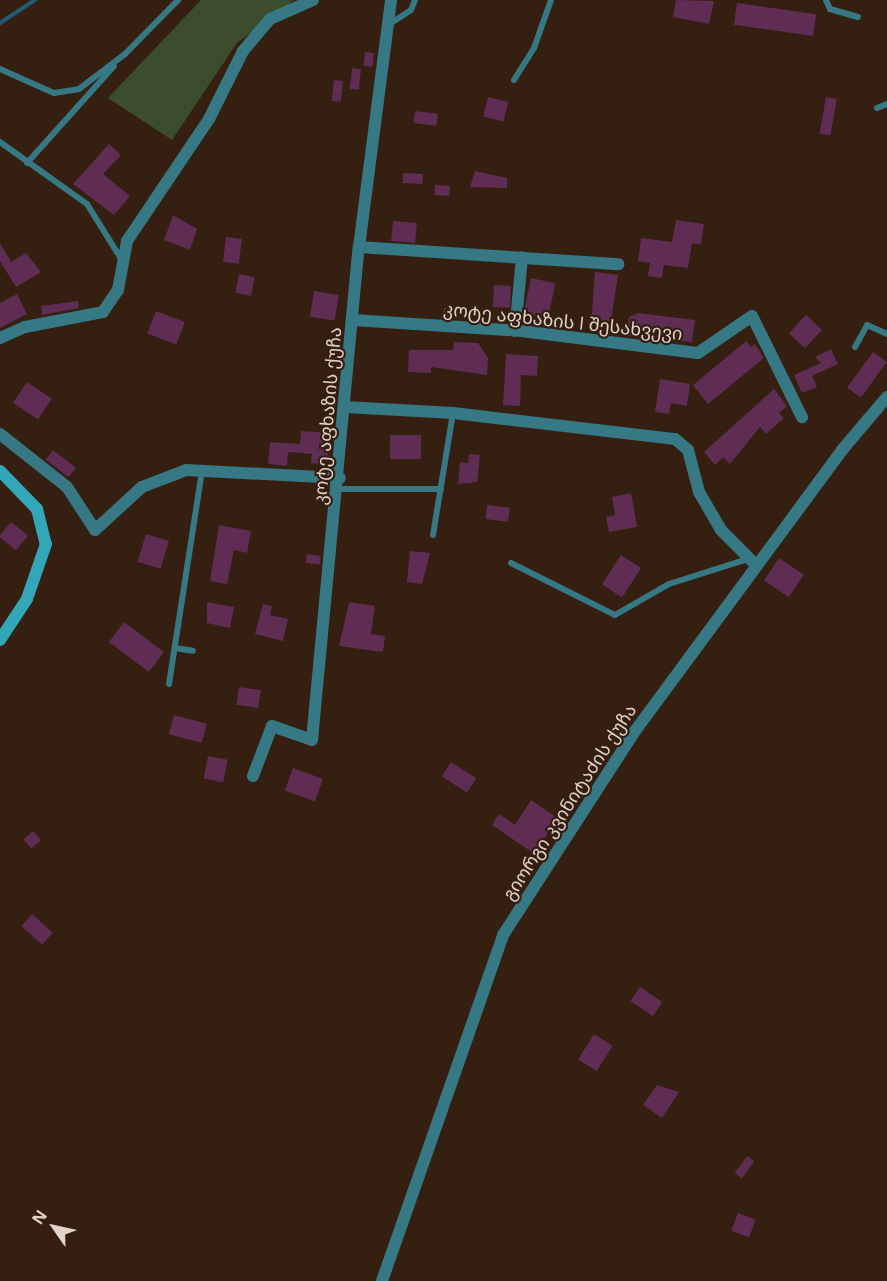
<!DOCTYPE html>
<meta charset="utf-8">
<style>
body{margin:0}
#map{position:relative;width:887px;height:1281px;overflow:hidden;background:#341f11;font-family:"Open Sans","Noto Sans Georgian",sans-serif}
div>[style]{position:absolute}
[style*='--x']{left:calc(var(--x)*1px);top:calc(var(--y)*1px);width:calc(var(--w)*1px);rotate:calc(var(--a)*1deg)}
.green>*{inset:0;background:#3b4d2c}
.stream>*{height:4px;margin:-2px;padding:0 2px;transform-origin:2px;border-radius:2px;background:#215d77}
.building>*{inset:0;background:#5f2c54;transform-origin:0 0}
.service>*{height:6px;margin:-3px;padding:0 3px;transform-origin:3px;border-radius:3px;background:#367883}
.minor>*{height:12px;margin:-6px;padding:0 6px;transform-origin:6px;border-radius:6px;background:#367883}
.secondary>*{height:12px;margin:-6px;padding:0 6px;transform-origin:6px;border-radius:6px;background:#32a7ba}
span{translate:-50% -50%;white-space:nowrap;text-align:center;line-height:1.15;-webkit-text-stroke:4.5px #341f11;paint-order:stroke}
.street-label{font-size:18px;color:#e1d2ca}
.north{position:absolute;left:24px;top:1197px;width:60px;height:60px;-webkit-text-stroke:4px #341f11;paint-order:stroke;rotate:304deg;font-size:16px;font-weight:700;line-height:24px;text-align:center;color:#e1d2ca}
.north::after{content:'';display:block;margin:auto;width:21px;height:27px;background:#e1d2ca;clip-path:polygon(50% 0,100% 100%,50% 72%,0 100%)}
</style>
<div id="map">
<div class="green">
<i style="clip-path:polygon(201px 0,294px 0,237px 43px,172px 140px,108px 98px)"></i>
</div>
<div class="stream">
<i style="--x:0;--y:23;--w:42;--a:-33.3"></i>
</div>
<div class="building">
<i style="clip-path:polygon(676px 0,714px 1px,709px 24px,673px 17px)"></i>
<i style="left:737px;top:3px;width:80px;height:22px;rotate:8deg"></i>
<i style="left:365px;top:52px;width:9px;height:14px;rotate:6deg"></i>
<i style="left:352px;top:68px;width:9px;height:21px;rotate:6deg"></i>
<i style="left:334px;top:80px;width:9px;height:21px;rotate:6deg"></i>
<i style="left:488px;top:97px;width:21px;height:20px;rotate:14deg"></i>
<i style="left:826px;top:97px;width:11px;height:37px;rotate:10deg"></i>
<i style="left:415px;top:111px;width:23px;height:12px;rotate:7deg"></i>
<i style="clip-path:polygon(109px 144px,121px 155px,103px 174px,130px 196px,114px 215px,73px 184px)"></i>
<i style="clip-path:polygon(475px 171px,507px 178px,507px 188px,470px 187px)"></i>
<i style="left:403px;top:173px;width:20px;height:10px;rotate:3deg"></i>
<i style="left:435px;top:185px;width:15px;height:10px;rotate:4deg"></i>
<i style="clip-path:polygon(173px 215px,197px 229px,190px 250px,164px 240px)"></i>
<i style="clip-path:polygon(676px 220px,704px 224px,701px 245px,692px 243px,688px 268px,664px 265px,662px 278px,648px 276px,650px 263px,638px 261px,641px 238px,672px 242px)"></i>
<i style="left:393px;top:221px;width:24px;height:20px;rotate:5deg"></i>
<i style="left:226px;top:237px;width:16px;height:25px;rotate:7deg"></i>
<i style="clip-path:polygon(0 243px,11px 262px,26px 253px,41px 272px,16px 287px,0 261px)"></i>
<i style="clip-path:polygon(595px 272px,618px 275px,610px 327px,591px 325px)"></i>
<i style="left:239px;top:274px;width:16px;height:19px;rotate:11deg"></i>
<i style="left:531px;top:278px;width:25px;height:36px;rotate:12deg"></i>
<i style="left:494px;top:285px;width:17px;height:22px;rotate:3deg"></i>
<i style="left:314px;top:291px;width:25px;height:26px;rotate:9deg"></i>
<i style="clip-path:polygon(17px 294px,27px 314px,0 328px,0 303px)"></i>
<i style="clip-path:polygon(78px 301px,79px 308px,42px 315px,41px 306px)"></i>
<i style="clip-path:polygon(444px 308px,456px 309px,456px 318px,443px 318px)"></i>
<i style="left:156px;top:311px;width:31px;height:24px;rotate:21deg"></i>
<i style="clip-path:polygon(638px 313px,695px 320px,692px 342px,626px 336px,629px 317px)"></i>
<i style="left:806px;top:315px;width:22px;height:25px;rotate:43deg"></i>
<i style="clip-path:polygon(746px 341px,751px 347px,755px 344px,764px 358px,708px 404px,693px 385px)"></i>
<i style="clip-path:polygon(454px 342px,478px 343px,488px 358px,487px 375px,431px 367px,431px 373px,408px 372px,409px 350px,453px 350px)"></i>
<i style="clip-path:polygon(831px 349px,838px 364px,812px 376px,817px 387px,802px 393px,794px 375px,821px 363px,815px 357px)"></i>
<i style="left:873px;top:352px;width:17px;height:44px;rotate:36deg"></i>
<i style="clip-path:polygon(506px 354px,538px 356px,537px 376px,521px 375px,520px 406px,503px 405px)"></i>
<i style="clip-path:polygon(660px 379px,690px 384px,687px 406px,671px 403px,669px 414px,655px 412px)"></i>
<i style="left:27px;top:382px;width:30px;height:25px;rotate:34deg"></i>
<i style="clip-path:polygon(774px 389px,787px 406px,779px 413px,784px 418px,766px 434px,760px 427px,730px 464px,723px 457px,715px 465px,704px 452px)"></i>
<i style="clip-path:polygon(301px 431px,330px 433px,327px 465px,311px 463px,312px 454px,288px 452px,287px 466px,268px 464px,270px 442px,300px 444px)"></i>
<i style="left:390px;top:435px;width:31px;height:24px"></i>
<i style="left:53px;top:450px;width:29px;height:12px;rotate:38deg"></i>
<i style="clip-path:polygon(469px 454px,480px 455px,477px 482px,458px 484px,460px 462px,468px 463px)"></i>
<i style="clip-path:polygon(631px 493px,637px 527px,609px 532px,606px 517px,615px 515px,612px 497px)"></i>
<i style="left:487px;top:505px;width:23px;height:14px;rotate:7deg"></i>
<i style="left:11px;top:522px;width:22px;height:19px;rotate:39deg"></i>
<i style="clip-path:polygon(219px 525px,251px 531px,247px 553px,234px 550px,227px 584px,210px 581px)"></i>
<i style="left:146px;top:534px;width:24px;height:29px;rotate:17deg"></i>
<i style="clip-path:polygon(410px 551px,430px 553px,422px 584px,407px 582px)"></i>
<i style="left:307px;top:554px;width:14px;height:9px;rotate:8deg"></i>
<i style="left:621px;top:555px;width:24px;height:35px;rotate:33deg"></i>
<i style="left:779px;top:558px;width:30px;height:27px;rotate:34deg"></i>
<i style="clip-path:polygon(207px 602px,234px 607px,230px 628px,207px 623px)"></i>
<i style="clip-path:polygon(349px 602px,375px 606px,371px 634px,385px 636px,383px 652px,339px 646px)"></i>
<i style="clip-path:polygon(263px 604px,272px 606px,270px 615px,288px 619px,283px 641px,255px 634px)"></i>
<i style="left:124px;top:622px;width:50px;height:25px;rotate:37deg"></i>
<i style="left:239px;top:687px;width:22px;height:18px;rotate:8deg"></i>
<i style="left:174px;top:715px;width:34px;height:20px;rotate:15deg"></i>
<i style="left:208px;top:756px;width:20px;height:23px;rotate:11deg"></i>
<i style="left:451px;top:762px;width:30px;height:17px;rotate:33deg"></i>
<i style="left:293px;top:768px;width:32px;height:24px;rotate:20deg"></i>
<i style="clip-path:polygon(531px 800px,556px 817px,536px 855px,492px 825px,499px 814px,515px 825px)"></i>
<i style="left:33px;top:831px;width:12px;height:13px;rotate:48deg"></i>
<i style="left:32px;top:914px;width:28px;height:16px;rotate:42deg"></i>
<i style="left:640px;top:987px;width:27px;height:17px;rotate:34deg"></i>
<i style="left:594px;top:1034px;width:22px;height:30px;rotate:32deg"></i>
<i style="clip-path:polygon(657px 1085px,679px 1092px,662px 1118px,643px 1105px)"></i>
<i style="left:747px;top:1156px;width:9px;height:21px;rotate:36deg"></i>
<i style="left:738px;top:1213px;width:19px;height:19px;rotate:21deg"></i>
</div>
<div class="service">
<i style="--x:826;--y:0;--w:10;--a:66"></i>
<i style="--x:830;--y:9;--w:29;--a:16"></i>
<i style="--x:388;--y:25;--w:27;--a:-33"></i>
<i style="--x:411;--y:10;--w:11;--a:-68"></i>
<i style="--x:0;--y:69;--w:59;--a:24"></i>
<i style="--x:54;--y:93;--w:25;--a:-9"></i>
<i style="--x:79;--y:89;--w:58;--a:-37.3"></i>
<i style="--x:125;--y:54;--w:76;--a:-45.5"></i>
<i style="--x:514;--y:80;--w:38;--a:-58"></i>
<i style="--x:534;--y:48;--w:51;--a:-70.5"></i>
<i style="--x:877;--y:108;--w:11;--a:-22"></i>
<i style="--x:0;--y:142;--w:107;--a:35.5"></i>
<i style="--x:87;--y:204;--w:62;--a:58.1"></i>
<i style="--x:27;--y:163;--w:130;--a:-48.1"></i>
<i style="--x:855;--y:347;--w:25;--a:-61"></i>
<i style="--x:867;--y:325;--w:22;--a:24"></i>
<i style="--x:338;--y:489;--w:103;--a:0"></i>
<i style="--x:433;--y:535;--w:124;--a:-80.7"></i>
<i style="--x:511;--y:563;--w:116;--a:26.6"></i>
<i style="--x:615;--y:615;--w:62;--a:-29.9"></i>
<i style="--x:669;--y:584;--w:83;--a:-17.6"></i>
<i style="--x:175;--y:648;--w:18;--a:9"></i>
<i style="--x:169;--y:684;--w:217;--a:-81.2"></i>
</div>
<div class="minor">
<i style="--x:359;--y:247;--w:260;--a:3.8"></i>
<i style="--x:353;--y:320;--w:168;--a:3.7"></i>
<i style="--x:521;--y:331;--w:178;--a:7.1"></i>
<i style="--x:698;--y:353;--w:65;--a:-34.4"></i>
<i style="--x:752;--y:316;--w:113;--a:63.7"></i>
<i style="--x:515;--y:331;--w:74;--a:-84.6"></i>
<i style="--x:0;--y:338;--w:27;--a:-24"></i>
<i style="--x:25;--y:327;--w:79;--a:-10.9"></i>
<i style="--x:103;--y:312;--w:27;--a:-56"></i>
<i style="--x:118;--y:290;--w:50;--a:-79.6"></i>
<i style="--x:127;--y:241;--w:147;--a:-56.1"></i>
<i style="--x:209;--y:119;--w:76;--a:-63.4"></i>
<i style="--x:243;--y:51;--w:42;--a:-49.8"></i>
<i style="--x:270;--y:19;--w:47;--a:-23.8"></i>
<i style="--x:345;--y:407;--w:108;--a:3.2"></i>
<i style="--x:453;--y:413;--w:224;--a:6.7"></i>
<i style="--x:675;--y:439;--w:17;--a:40"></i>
<i style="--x:688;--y:450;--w:43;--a:75.3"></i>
<i style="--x:699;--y:492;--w:44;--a:59.9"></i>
<i style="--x:721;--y:530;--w:49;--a:45"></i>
<i style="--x:0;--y:434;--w:85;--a:38.3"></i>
<i style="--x:67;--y:487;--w:51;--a:56.9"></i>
<i style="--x:95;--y:530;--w:64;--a:-42.5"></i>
<i style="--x:142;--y:487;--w:47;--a:-21.1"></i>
<i style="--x:186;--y:470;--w:154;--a:3"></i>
<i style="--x:253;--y:776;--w:53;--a:-69.2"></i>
<i style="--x:272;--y:726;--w:42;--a:19.3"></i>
<i style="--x:312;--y:740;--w:495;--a:-84.6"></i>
<i style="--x:359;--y:247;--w:249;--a:-82.6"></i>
<i style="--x:382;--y:1281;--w:367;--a:-70.7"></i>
<i style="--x:503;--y:935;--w:243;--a:-57.1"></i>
<i style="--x:635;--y:731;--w:349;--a:-53.6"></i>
<i style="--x:842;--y:450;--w:70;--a:-49.7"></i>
</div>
<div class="secondary">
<i style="--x:0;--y:471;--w:53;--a:45.8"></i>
<i style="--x:37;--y:509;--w:36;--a:76"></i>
<i style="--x:46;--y:544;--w:58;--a:109.1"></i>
<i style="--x:27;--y:599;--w:49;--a:123.4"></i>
</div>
<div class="street-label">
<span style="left:563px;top:321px;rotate:6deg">კოტე აფხაზის I შესახვევი</span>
<span style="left:327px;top:416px;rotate:-85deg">კოტე აფხაზის ქუჩა</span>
<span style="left:569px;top:802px;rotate:-57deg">გიორგი კვინიტაძის ქუჩა</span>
</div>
<div class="north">N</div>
</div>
